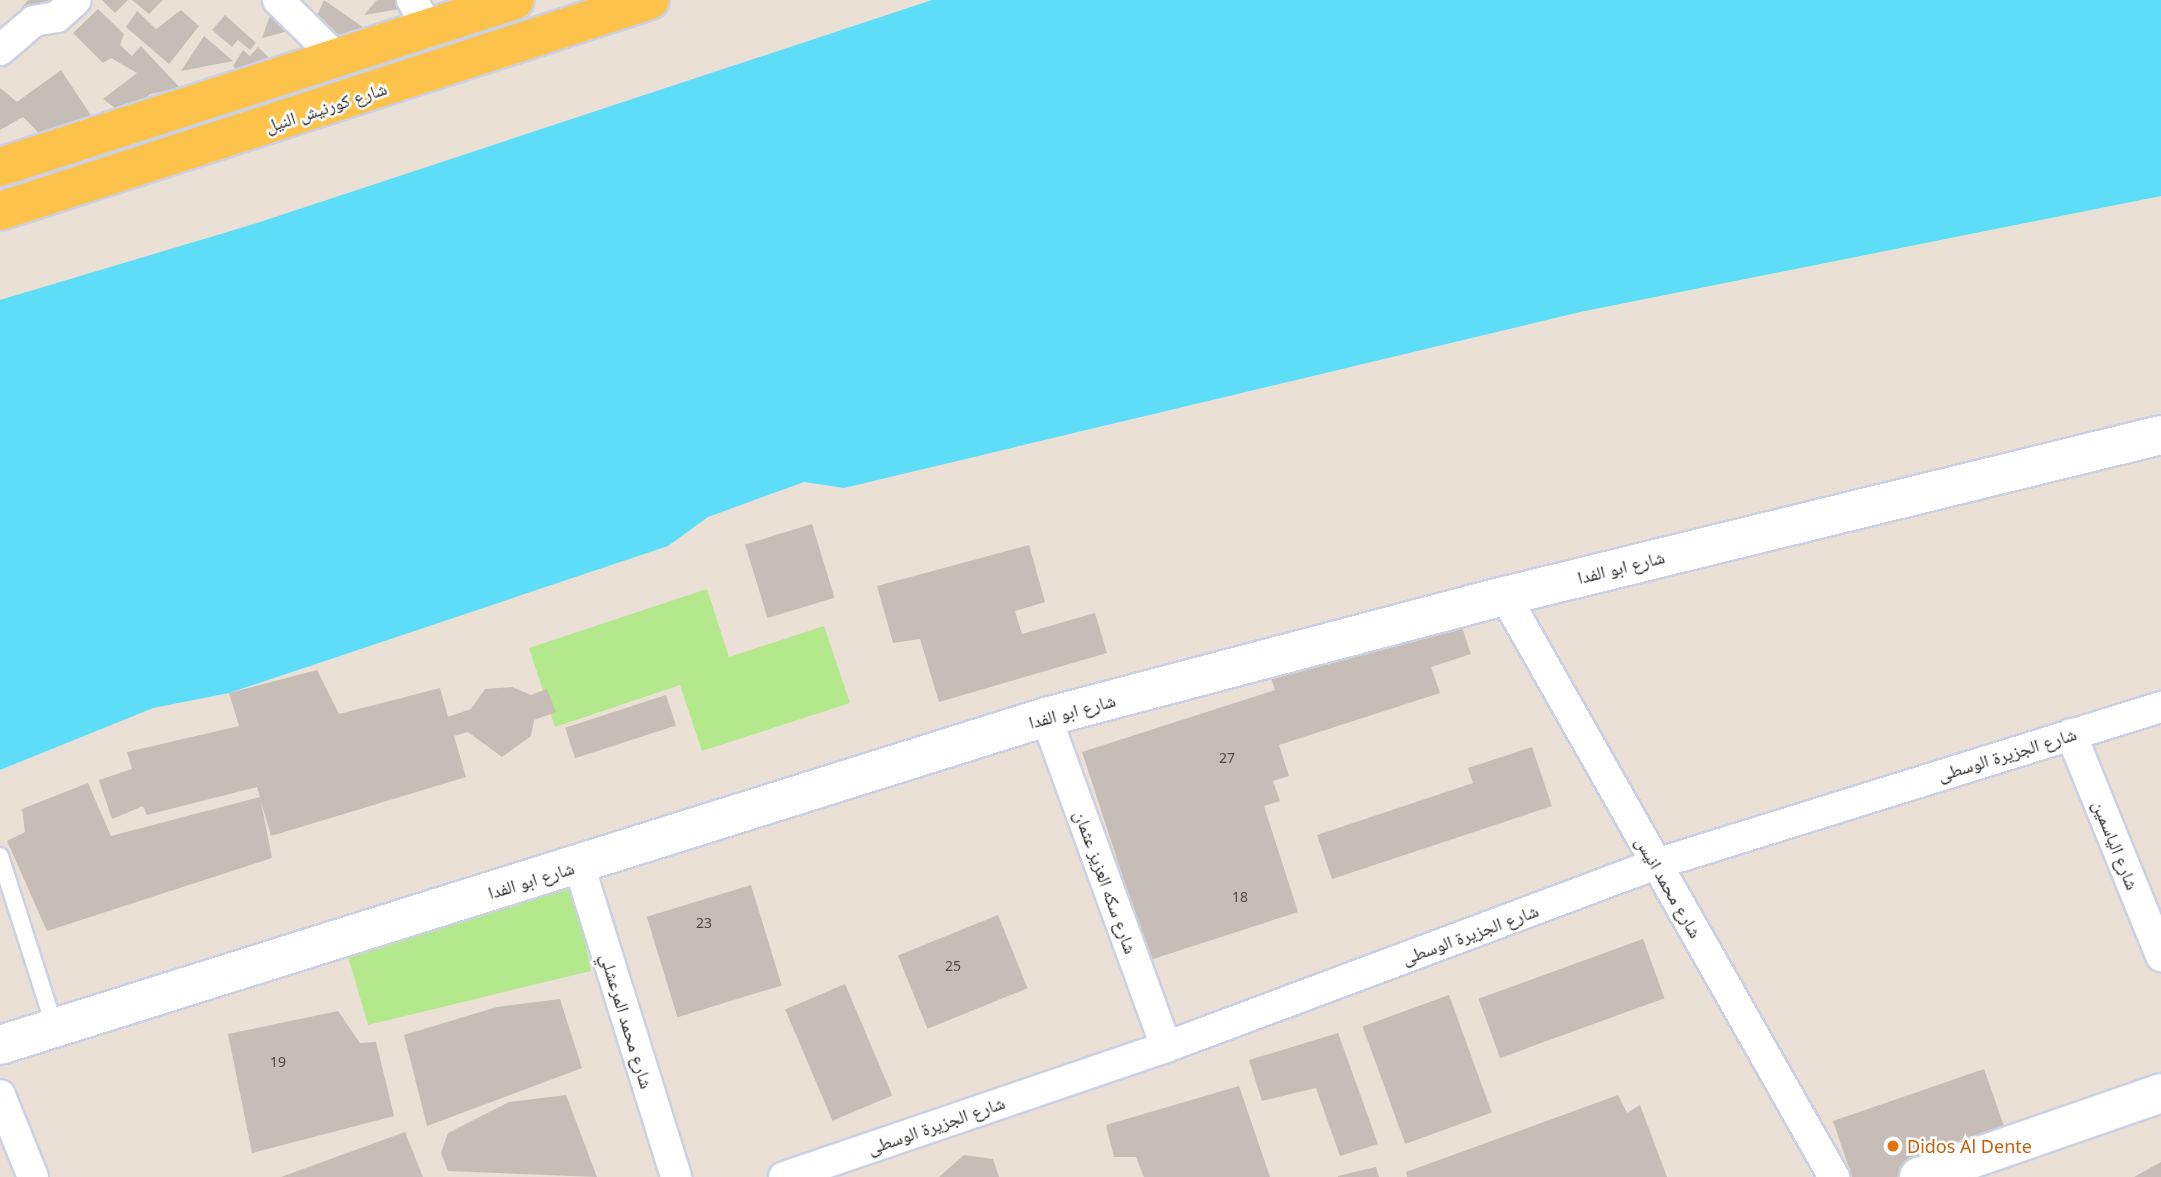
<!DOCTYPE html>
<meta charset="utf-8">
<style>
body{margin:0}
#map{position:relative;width:2161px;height:1177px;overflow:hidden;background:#ebe0d6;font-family:"Noto Sans","Noto Naskh Arabic",sans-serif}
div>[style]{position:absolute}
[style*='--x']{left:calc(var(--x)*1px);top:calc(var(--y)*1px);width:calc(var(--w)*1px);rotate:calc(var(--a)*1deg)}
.green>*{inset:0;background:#b4e88c}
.water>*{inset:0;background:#5dddf8}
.building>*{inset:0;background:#c6bdb6;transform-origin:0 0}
.roads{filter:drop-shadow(2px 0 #cbd1e2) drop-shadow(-2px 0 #cbd1e2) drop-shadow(0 2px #cbd1e2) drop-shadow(0 -2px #cbd1e2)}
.lane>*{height:16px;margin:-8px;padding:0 8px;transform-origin:8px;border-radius:8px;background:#fff}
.street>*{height:30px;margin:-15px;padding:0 15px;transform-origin:15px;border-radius:15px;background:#fff}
.secondary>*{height:38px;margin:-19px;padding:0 19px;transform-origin:19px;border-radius:19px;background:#fff}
.primary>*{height:38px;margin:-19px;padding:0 19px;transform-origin:19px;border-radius:19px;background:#fcc24a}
.dots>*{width:19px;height:19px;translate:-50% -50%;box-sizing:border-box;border:4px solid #fff;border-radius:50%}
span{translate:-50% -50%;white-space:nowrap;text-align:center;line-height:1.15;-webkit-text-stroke:5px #fff;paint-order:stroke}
.number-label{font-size:14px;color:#4e4c4a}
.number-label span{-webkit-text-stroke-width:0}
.street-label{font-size:18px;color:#262626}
.food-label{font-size:18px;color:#c56008}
.left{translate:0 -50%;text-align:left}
</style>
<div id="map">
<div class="green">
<i style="clip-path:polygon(707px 589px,729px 657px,824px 626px,850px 703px,702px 751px,680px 685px,555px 727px,529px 648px)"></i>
<i style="clip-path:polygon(572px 877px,591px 971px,368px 1025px,347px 953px)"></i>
</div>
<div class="water">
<i style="clip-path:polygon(932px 0,2161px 0,2161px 196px,1580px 312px,844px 488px,804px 482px,708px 517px,668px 546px,229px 693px,153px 708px,0 770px,0 300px,254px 224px)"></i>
</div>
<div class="building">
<i style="clip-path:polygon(28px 0,68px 0,28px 15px,20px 10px)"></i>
<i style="clip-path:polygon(102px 0,128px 0,115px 13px)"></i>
<i style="clip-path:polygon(132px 0,163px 0,149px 14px)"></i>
<i style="clip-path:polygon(324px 0,370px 32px,349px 56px,313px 25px)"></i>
<i style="clip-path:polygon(377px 0,405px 0,411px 7px,364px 15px)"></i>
<i style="clip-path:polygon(274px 4px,299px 28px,262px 38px)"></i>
<i style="clip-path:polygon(98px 9px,124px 34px,120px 45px,132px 56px,141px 46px,180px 88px,150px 94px,127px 117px,103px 99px,137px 73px,111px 58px,103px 63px,73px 33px)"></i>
<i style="clip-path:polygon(181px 10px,199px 26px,169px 64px,126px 27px,137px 11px,156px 29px)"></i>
<i style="clip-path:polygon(225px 15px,256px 43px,250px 50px,238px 40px,232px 47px,212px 30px)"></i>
<i style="clip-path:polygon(204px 36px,233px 61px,181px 71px)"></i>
<i style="clip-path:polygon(258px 47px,288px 76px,246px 77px,233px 66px,243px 50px,250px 56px)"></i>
<i style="clip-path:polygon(61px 70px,96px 123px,43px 137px,23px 117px,0 130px,0 88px,17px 102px)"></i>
<i style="left:812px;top:524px;width:77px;height:70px;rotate:73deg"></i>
<i style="clip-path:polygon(1029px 545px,1045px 602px,1015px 611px,1022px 634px,1095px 613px,1107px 653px,939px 702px,920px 639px,893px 643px,877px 586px)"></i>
<i style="clip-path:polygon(1457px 613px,1471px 654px,1431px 667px,1440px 693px,1279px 745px,1289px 776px,1273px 781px,1280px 801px,1264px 806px,1298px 912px,1150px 960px,1082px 752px,1275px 690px,1269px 673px)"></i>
<i style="clip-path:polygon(317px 670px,339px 714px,440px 688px,448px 717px,471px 709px,485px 689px,512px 687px,531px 695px,547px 689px,556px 712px,534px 720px,531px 736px,502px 757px,468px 732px,454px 736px,466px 777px,271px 836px,261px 802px,272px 858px,47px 931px,7px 841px,25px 832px,22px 809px,88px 783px,111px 836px,260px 797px,257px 787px,147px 815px,143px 806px,112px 819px,99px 780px,132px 769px,127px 752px,239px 726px,229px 693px)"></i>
<i style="left:666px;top:695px;width:32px;height:106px;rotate:72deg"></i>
<i style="clip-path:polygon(1532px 747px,1552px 806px,1332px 879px,1317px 835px,1473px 783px,1468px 768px)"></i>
<i style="left:751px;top:885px;width:105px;height:109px;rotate:73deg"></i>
<i style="left:998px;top:915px;width:79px;height:108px;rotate:68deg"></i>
<i style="left:1643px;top:939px;width:63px;height:175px;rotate:70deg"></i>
<i style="left:845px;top:984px;width:121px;height:65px;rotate:67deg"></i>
<i style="left:1449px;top:995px;width:125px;height:92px;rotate:70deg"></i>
<i style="clip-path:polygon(560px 999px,582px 1068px,427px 1126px,404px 1035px,497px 1007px)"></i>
<i style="clip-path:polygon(338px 1011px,360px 1043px,376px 1042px,394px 1116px,252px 1153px,228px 1034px)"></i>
<i style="clip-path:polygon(1338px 1033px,1378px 1144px,1340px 1156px,1316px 1088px,1262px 1101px,1249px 1060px)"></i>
<i style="clip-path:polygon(1984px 1069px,2011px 1146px,1919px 1177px,1852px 1177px,1833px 1121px)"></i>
<i style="clip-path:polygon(1239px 1086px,1270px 1177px,1144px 1177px,1136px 1157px,1114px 1157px,1106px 1125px)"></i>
<i style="clip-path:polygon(566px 1095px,597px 1177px,448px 1171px,441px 1153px,448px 1133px,509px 1102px)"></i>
<i style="clip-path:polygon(1618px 1095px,1627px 1113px,1640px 1105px,1667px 1177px,1407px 1177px,1406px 1172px)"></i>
<i style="clip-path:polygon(405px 1132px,423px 1177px,281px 1177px)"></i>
<i style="clip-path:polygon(964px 1155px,993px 1159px,999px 1177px,939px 1177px)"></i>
<i style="clip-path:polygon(2161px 1162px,2161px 1177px,2134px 1177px)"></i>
<i style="clip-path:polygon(1376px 1167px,1379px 1177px,1338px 1177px,1338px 1176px)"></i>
</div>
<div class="roads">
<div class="lane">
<i style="--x:0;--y:856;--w:181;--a:72.3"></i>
</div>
<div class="street">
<i style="--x:278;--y:0;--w:84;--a:44.5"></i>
<i style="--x:412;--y:0;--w:34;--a:60"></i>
<i style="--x:0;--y:50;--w:45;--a:-40.5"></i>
<i style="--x:34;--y:21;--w:23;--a:-10"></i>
<i style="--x:57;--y:17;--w:25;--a:-42"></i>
<i style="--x:1505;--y:596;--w:668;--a:60.48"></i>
<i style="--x:1046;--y:717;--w:351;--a:70"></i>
<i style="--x:2071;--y:734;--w:240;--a:67.9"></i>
<i style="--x:579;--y:865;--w:327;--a:72.7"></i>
<i style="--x:0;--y:1095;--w:88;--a:68.1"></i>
<i style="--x:784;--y:1177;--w:404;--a:-18.8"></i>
<i style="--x:1166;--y:1047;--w:523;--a:-20.48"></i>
<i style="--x:1656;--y:864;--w:529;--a:-17.27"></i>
</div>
<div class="secondary">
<i style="--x:0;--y:1045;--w:1096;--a:-17.41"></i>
<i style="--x:1046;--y:717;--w:475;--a:-14.8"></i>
<i style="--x:1505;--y:596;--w:675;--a:-13.79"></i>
<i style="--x:1919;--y:1177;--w:256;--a:-19.1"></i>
</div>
<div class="primary">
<i style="--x:0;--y:167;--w:541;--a:-17.97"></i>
<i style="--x:0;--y:211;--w:683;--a:-17.98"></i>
</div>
</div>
<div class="dots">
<i style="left:1893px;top:1146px;background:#e8710a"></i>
</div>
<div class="number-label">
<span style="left:1227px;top:758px">27</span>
<span style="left:1240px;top:897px">18</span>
<span style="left:704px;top:923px">23</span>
<span style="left:953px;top:966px">25</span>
<span style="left:278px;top:1062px">19</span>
</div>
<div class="street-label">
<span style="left:326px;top:107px;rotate:-18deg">شارع كورنيش النيل</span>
<span style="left:1621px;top:567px;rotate:-14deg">شارع ابو الفدا</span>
<span style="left:1072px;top:711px;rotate:-15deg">شارع ابو الفدا</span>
<span style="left:2007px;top:754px;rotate:-17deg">شارع الجزيرة الوسطى</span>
<span style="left:2116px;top:845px;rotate:68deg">شارع الياسمين</span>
<span style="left:531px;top:880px;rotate:-17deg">شارع ابو الفدا</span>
<span style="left:1106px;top:882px;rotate:70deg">شارع سكه العزيز عثمان</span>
<span style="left:1669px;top:887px;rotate:60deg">شارع محمد انيس</span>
<span style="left:1470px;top:934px;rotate:-20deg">شارع الجزيرة الوسطى</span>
<span style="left:627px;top:1021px;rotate:73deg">شارع محمد المرعشلي</span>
<span style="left:936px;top:1125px;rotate:-19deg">شارع الجزيرة الوسطى</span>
</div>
<div class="food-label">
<span class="left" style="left:1907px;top:1146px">Didos Al Dente</span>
</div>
</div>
